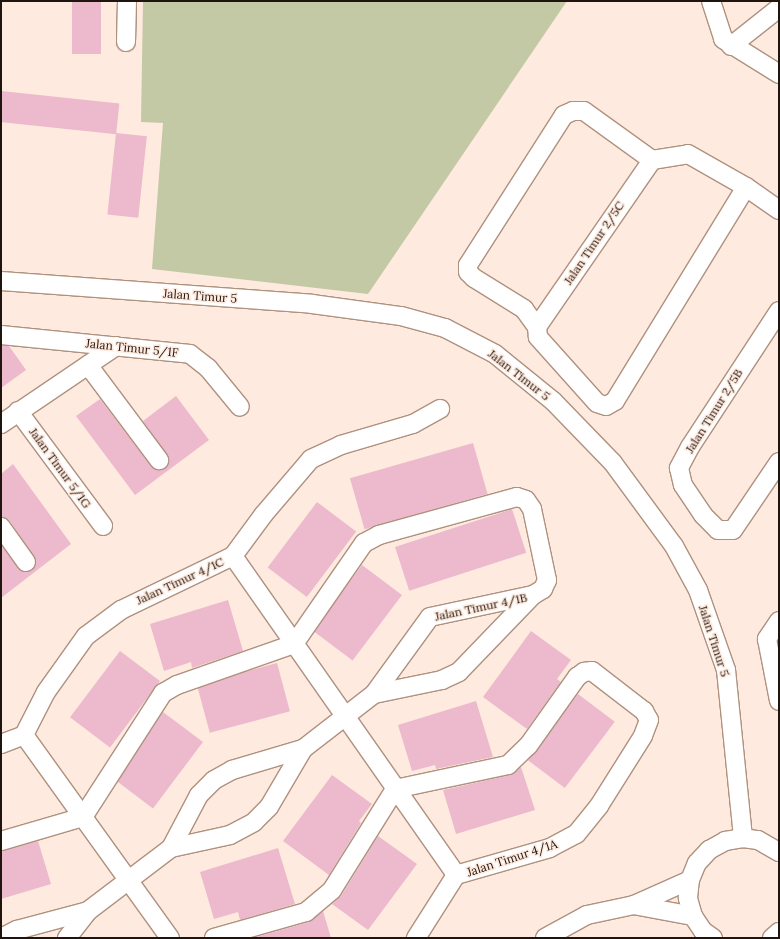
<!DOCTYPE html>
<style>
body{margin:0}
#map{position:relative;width:780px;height:939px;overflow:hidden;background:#feeade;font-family:Lora,serif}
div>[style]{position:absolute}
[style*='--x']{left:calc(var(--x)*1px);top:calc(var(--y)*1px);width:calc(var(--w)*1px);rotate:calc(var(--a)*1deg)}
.green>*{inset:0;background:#c2c9a4}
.building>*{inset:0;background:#ecb9cd;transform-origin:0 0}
.roads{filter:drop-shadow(1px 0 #af917f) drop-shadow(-1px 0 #af917f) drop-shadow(0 1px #af917f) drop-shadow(0 -1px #af917f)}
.minor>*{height:18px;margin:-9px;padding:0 9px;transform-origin:9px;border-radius:9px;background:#fff}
span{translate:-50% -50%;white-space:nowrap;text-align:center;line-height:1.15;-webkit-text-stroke:3px #feeade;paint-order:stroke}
.street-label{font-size:12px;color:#20150e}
.frame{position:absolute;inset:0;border:2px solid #20150e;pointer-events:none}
</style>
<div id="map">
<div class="green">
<i style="clip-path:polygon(143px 1px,567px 1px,368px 294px,152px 269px,163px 123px,141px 122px)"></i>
</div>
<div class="building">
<i style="left:72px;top:1px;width:29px;height:53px"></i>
<i style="left:1px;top:91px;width:119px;height:31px;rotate:6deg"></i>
<i style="left:116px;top:133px;width:31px;height:82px;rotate:6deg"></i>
<i style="clip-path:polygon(1px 346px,9px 346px,26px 370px,1px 388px)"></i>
<i style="clip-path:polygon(176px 396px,209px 440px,135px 495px,76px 416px,100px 399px,151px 466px,161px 470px,168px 464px,169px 458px,143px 421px)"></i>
<i style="left:473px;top:443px;width:53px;height:128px;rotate:74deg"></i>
<i style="clip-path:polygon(13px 464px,71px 544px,1px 598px,1px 545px,21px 571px,32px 571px,36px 561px,10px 521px,1px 517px,1px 474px)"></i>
<i style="left:317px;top:502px;width:49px;height:82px;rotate:37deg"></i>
<i style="left:512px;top:509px;width:46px;height:123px;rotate:72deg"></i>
<i style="left:362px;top:565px;width:50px;height:82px;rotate:37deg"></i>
<i style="clip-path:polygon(228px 600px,243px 651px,192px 668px,191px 662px,164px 671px,150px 624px)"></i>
<i style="clip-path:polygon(531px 631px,571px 660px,557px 679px,561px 682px,527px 729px,483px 697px)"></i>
<i style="left:120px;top:651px;width:50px;height:83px;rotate:37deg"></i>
<i style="left:277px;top:663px;width:50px;height:83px;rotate:75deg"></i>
<i style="left:578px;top:694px;width:46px;height:83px;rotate:37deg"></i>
<i style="clip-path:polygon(476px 701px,493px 757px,436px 769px,435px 765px,412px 771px,398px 725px)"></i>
<i style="left:163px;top:712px;width:50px;height:83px;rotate:37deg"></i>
<i style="clip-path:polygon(521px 767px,535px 810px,456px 834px,443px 790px,510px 775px)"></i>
<i style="clip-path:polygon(332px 775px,372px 804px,359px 821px,361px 823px,329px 875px,283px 841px)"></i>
<i style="clip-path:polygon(378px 836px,417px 864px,368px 930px,332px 904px,341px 896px)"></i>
<i style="clip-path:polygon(38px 841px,51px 884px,1px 899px,1px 851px)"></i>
<i style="clip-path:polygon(278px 848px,295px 904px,240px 920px,238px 912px,214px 919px,200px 872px)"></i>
<i style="clip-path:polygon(323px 911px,331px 938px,253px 938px,309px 922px)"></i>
</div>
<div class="roads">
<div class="minor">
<i style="--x:711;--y:1;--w:40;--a:72"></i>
<i style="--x:723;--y:39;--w:66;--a:32"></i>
<i style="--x:126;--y:42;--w:41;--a:-88.6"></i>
<i style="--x:731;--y:46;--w:61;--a:-38.4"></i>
<i style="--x:746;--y:187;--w:251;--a:121.5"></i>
<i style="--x:615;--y:401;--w:10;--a:151"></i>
<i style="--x:606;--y:406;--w:9;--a:-162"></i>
<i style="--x:597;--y:403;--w:89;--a:-131.8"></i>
<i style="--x:538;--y:337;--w:10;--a:-96"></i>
<i style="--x:537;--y:327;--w:22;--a:-126"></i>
<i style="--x:524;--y:309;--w:59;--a:-148.2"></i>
<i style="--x:474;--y:278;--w:8;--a:-135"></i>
<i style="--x:468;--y:272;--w:7;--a:-90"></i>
<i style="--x:468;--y:265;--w:178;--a:-57.4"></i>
<i style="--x:564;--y:115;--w:10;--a:-24"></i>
<i style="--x:573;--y:111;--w:11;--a:0"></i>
<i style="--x:584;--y:111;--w:84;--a:35.8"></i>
<i style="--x:652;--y:160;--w:36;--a:-9"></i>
<i style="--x:688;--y:154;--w:67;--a:29.6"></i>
<i style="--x:746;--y:187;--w:40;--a:34.9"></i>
<i style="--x:1;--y:281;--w:312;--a:4.2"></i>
<i style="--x:312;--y:304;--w:90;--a:7.7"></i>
<i style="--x:401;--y:316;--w:46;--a:15.3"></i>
<i style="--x:445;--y:328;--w:56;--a:27.5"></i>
<i style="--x:495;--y:354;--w:75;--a:39"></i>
<i style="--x:553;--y:401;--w:86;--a:45.9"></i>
<i style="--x:613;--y:463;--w:103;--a:53.7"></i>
<i style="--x:674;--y:546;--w:50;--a:61.4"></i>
<i style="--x:698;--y:590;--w:85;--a:70.7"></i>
<i style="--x:726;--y:670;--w:169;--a:84.2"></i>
<i style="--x:779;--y:311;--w:163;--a:123.2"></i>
<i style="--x:690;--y:447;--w:24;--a:118"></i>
<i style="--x:679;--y:468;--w:17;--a:77"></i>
<i style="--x:683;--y:485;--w:36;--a:56"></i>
<i style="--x:703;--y:515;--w:21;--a:45"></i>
<i style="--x:718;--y:530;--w:15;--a:0"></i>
<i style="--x:733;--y:530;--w:82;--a:-55.9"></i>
<i style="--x:537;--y:327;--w:203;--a:-55.4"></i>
<i style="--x:1;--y:335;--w:190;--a:5.7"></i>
<i style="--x:190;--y:354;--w:23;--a:38"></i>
<i style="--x:208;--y:368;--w:50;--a:50.6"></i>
<i style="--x:88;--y:365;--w:119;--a:53.2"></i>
<i style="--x:18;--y:411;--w:143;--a:53.5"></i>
<i style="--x:1;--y:424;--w:139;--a:-34.1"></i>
<i style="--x:1;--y:527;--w:43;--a:54.5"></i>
<i style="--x:233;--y:556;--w:389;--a:55"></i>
<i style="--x:779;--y:621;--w:22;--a:124"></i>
<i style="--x:767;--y:639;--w:63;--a:79"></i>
<i style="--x:24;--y:735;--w:250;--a:54.3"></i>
<i style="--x:1;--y:744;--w:25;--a:-21"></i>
<i style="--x:24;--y:735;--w:48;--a:-62.9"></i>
<i style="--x:46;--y:692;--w:69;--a:-54.5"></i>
<i style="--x:86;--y:636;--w:44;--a:-36.6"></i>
<i style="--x:121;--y:610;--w:124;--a:-25.7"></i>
<i style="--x:233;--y:556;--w:52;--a:-53.6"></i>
<i style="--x:264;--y:514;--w:72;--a:-49.5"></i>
<i style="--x:311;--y:459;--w:33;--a:-25"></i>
<i style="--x:341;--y:445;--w:75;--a:-16.3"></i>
<i style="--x:413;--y:424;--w:31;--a:-29"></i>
<i style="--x:1;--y:841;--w:85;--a:-16.3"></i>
<i style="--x:83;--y:817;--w:148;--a:-57.2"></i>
<i style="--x:163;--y:693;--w:16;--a:-30"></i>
<i style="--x:177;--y:685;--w:124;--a:-19.3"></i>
<i style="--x:294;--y:644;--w:123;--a:-55.3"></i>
<i style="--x:364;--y:543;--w:17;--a:-28"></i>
<i style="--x:379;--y:535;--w:143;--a:-15.4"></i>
<i style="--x:517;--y:497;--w:9;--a:18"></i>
<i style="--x:526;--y:500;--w:11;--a:56"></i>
<i style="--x:532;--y:509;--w:73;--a:78.1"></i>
<i style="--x:547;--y:580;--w:10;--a:114"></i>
<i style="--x:543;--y:589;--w:12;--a:149"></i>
<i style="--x:533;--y:595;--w:107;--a:133.9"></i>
<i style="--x:459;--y:672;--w:19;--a:155"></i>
<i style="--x:442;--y:680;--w:69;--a:168.4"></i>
<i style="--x:171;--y:848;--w:60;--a:-62.2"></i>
<i style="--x:199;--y:795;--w:21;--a:-45"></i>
<i style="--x:214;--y:780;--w:21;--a:-29"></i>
<i style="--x:232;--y:770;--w:74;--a:-16.5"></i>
<i style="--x:303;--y:749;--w:90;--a:-37.8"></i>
<i style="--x:374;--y:694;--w:95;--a:-54"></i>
<i style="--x:430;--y:617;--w:105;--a:-12.1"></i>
<i style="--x:634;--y:905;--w:60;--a:10.6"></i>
<i style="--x:1;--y:938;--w:18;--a:-27"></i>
<i style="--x:17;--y:930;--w:73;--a:-15"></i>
<i style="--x:67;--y:938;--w:34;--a:-52"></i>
<i style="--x:88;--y:911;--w:104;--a:-37.2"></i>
<i style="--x:171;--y:848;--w:60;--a:-12.4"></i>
<i style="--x:230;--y:835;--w:27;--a:-28"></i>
<i style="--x:254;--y:822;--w:21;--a:-45"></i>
<i style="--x:269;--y:807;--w:67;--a:-59.6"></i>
<i style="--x:214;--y:938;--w:96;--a:-15.8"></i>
<i style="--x:306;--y:912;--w:34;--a:-40"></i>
<i style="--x:332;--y:890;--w:119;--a:-58"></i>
<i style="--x:395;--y:789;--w:116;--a:-12"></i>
<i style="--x:508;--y:765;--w:28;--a:-44"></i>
<i style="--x:528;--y:746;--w:85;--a:-54.6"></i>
<i style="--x:577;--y:677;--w:9;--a:-36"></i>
<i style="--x:584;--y:672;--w:8;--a:-7"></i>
<i style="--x:592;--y:671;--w:66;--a:37.6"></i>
<i style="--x:644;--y:711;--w:10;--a:61"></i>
<i style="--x:649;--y:720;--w:17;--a:111"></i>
<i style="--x:643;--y:736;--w:83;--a:122.2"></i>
<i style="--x:599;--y:806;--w:36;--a:129"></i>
<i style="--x:576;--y:834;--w:30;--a:152"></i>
<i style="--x:550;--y:848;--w:98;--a:164"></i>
<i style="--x:456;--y:875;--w:75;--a:122.4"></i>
<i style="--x:545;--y:938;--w:48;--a:-28.7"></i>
<i style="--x:587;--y:915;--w:48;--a:-12"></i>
<i style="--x:634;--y:905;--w:61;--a:-24.1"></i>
<i style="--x:713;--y:938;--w:12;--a:-145"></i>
<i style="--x:703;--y:931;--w:18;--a:-124"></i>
<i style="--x:693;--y:916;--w:19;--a:-106"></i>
<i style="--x:688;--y:898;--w:18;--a:-84"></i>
<i style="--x:690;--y:880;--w:18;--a:-68"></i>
<i style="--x:697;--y:863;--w:18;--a:-47"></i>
<i style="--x:709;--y:850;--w:18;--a:-29"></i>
<i style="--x:725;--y:841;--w:18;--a:-9"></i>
<i style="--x:743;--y:838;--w:15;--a:8"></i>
<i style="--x:758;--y:840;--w:24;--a:30"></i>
<i style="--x:772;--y:938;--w:9;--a:-41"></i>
</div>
</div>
<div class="street-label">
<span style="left:594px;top:243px;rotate:-56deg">Jalan Timur 2/5C</span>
<span style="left:200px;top:296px;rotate:4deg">Jalan Timur 5</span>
<span style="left:132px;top:348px;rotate:6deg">Jalan Timur 5/1F</span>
<span style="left:519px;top:375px;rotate:38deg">Jalan Timur 5</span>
<span style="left:714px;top:411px;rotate:-58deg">Jalan Timur 2/5B</span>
<span style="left:60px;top:468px;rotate:54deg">Jalan Timur 5/1G</span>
<span style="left:180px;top:581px;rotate:-25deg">Jalan Timur 4/1C</span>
<span style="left:481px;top:607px;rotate:-12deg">Jalan Timur 4/1B</span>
<span style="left:714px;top:641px;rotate:72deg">Jalan Timur 5</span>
<span style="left:512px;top:858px;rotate:-18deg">Jalan Timur 4/1A</span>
</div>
<div class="frame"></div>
</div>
